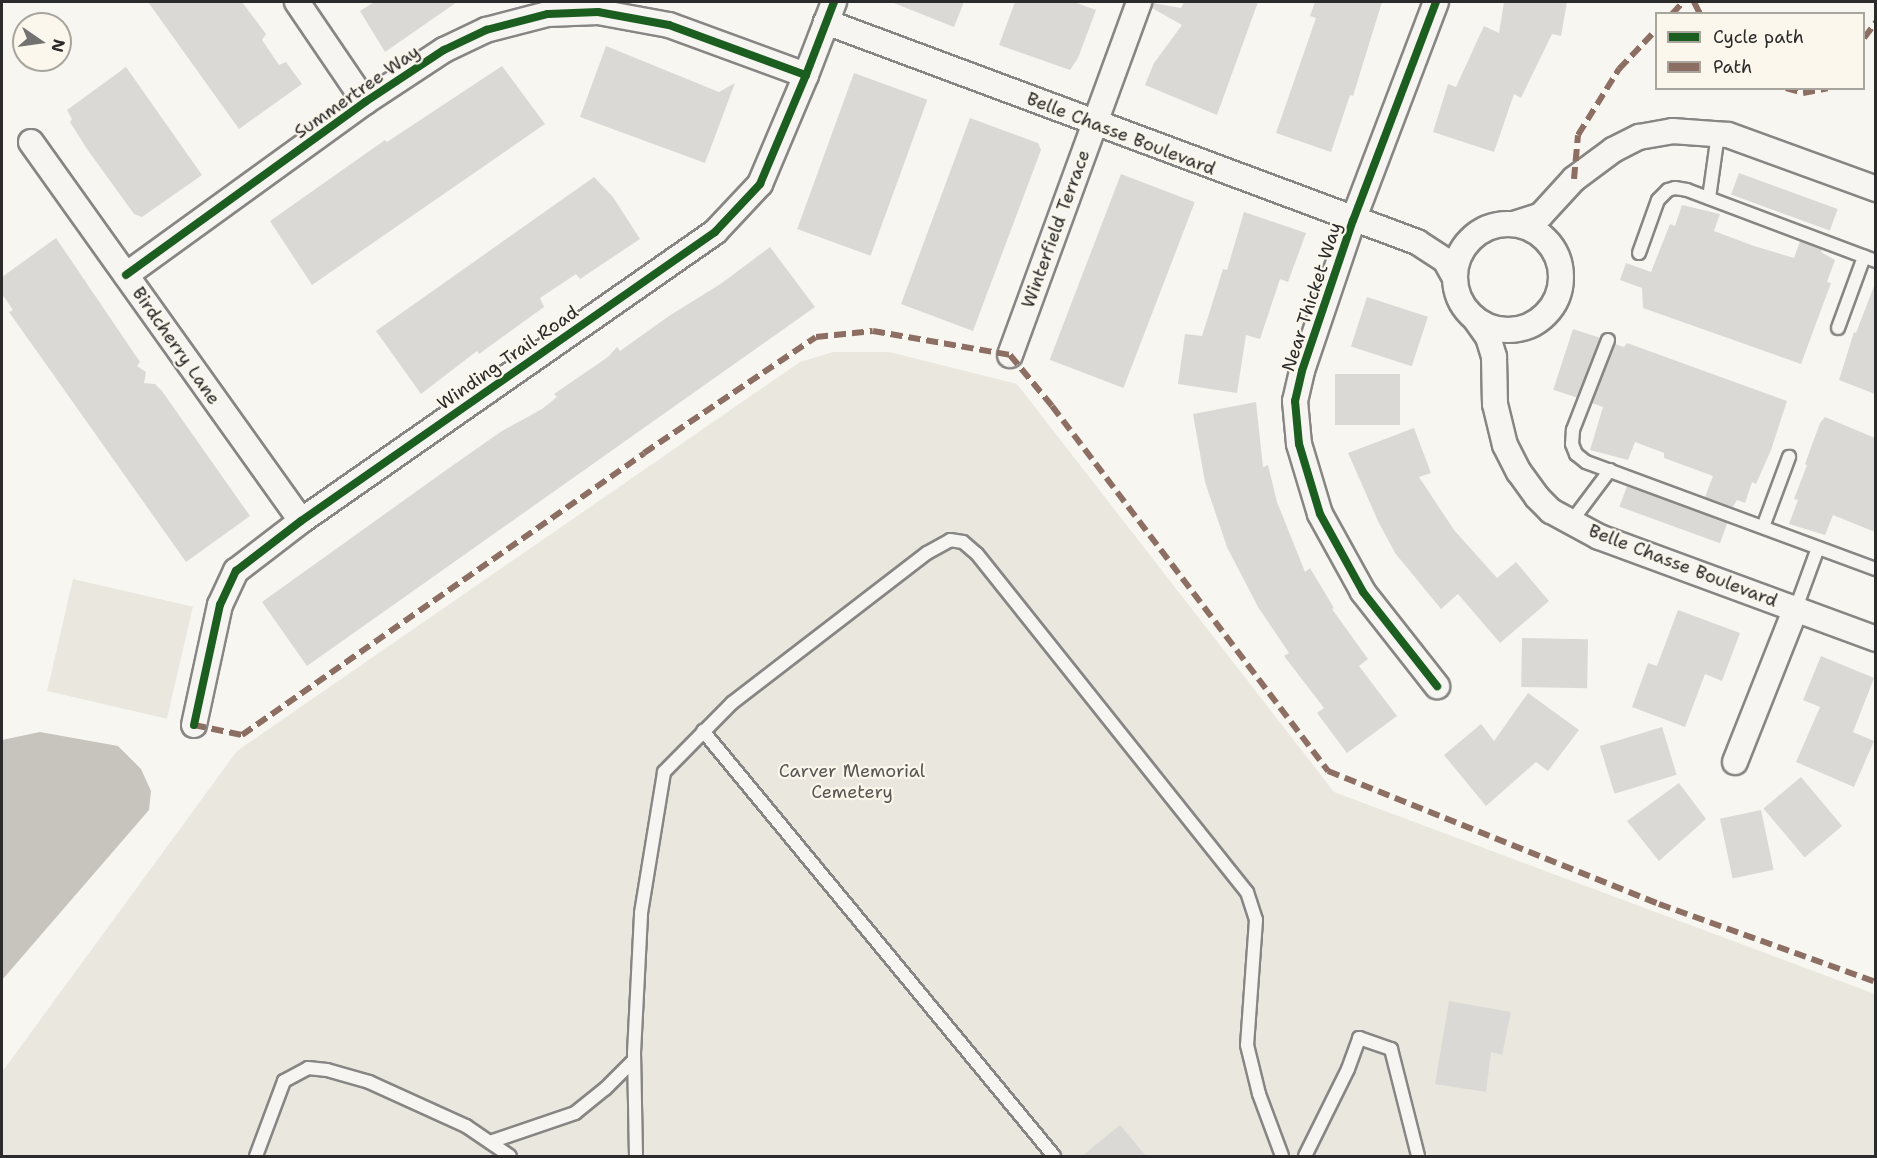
<!DOCTYPE html>
<style>
body{margin:0}
#map{position:relative;width:1877px;height:1158px;overflow:hidden;background:#f8f6f0;font-family:"Shantell Sans",sans-serif}
div>[style]{position:absolute}
[style*='--x']{left:calc(var(--x)*1px);top:calc(var(--y)*1px);width:calc(var(--w)*1px);rotate:calc(var(--a)*1deg)}
.green>*{inset:0;background:#e9e7de;transform-origin:0 0}
.water>*{inset:0;background:#c6c4bd}
.building>*{inset:0;background:#dbd9d6;transform-origin:0 0}
.roads{filter:drop-shadow(2px 0 #878684) drop-shadow(-2px 0 #878684) drop-shadow(0 2px #878684) drop-shadow(0 -2px #878684)}
.lane>*{height:12px;margin:-6px;padding:0 6px;transform-origin:6px;border-radius:6px;background:#f6f5f1}
.street>*{height:24px;margin:-12px;padding:0 12px;transform-origin:12px;border-radius:12px;background:#f6f5f1}
.street>.ring{margin:-12px;padding:0;box-sizing:content-box;background:none;border:24px solid #f6f5f1;border-radius:50%}
.quiet>*{height:6px;margin-top:-3px;transform-origin:0;background:repeating-linear-gradient(90deg,#8d6e63 0 12px,transparent 0 18px)}
.cycleway>*{height:8px;margin:-4px;padding:0 4px;transform-origin:4px;border-radius:4px;background:#1b5e20}
span{translate:-50% -50%;white-space:nowrap;text-align:center;line-height:1.15;-webkit-text-stroke:4.5px #fbf7ec;paint-order:stroke}
.street-label{font-size:18px;color:#2b2b2b}
.park-label{font-size:18px;color:#585754}
.frame{position:absolute;inset:0;border:3px solid #2b2b2b;pointer-events:none}
.legend{position:absolute;left:1655px;top:12px;width:210px;height:78px;box-sizing:border-box;background:#fbf7ec;border:2px solid #a8a59f;margin:0;padding:8px 10px;list-style:none;font-size:18px;color:#2b2b2b}
.legend li{display:flex;align-items:center;gap:12px;height:30px}
.legend b{width:30px;border:2px solid #a8a59f}
.north{position:absolute;left:12px;top:12px;width:60px;height:60px;box-sizing:border-box;background:#fbf7ec;border:2px solid #a8a59f;border-radius:50%;rotate:103deg;font-size:16px;font-weight:700;line-height:24px;text-align:center;color:#2b2b2b}
.north::after{content:'';display:block;margin:auto;width:21px;height:27px;background:#737270;clip-path:polygon(50% 0,100% 100%,50% 72%,0 100%)}
</style>
<div id="map">
<div class="green">
<i style="clip-path:polygon(833px 352px,889px 352px,1017px 384px,1334px 792px,1875px 994px,1875px 1156px,2px 1156px,2px 1072px,237px 751px,800px 362px)"></i>
<i style="left:73px;top:579px;width:123px;height:115px;rotate:13deg"></i>
</div>
<div class="water">
<i style="clip-path:polygon(40px 732px,118px 746px,141px 769px,151px 791px,149px 810px,2px 980px,2px 740px)"></i>
</div>
<div class="building">
<i style="clip-path:polygon(148px 2px,242px 2px,266px 34px,262px 40px,279px 65px,286px 62px,302px 84px,239px 129px)"></i>
<i style="clip-path:polygon(374px 2px,457px 2px,385px 52px,360px 11px)"></i>
<i style="clip-path:polygon(891px 2px,964px 2px,954px 27px)"></i>
<i style="clip-path:polygon(1015px 2px,1074px 2px,1096px 10px,1078px 58px,1070px 70px,999px 45px)"></i>
<i style="clip-path:polygon(1184px 2px,1258px 2px,1217px 115px,1145px 85px,1154px 63px,1182px 25px,1152px 8px,1153px 3px,1181px 8px)"></i>
<i style="clip-path:polygon(1315px 2px,1382px 2px,1353px 96px,1350px 95px,1331px 152px,1276px 133px,1316px 18px,1310px 16px)"></i>
<i style="clip-path:polygon(1504px 2px,1567px 2px,1561px 36px,1552px 34px,1521px 98px,1514px 94px,1494px 152px,1433px 132px,1448px 84px,1456px 87px,1484px 26px,1499px 33px)"></i>
<i style="clip-path:polygon(606px 46px,719px 92px,735px 83px,705px 163px,580px 117px)"></i>
<i style="clip-path:polygon(502px 66px,545px 124px,312px 285px,270px 221px,385px 140px,387px 142px)"></i>
<i style="clip-path:polygon(126px 67px,202px 175px,142px 217px,134px 214px,87px 149px,70px 122px,72px 119px,67px 110px)"></i>
<i style="left:854px;top:73px;width:78px;height:166px;rotate:20deg"></i>
<i style="clip-path:polygon(970px 118px,1038px 143px,1041px 150px,973px 331px,901px 304px)"></i>
<i style="left:1739px;top:173px;width:105px;height:23px;rotate:20deg"></i>
<i style="left:1121px;top:174px;width:79px;height:199px;rotate:21deg"></i>
<i style="clip-path:polygon(594px 177px,613px 197px,640px 239px,580px 279px,576px 274px,540px 298px,544px 307px,479px 354px,477px 351px,421px 394px,376px 331px)"></i>
<i style="clip-path:polygon(1682px 205px,1720px 214px,1714px 231px,1754px 246px,1794px 258px,1800px 241px,1822px 250px,1821px 252px,1835px 260px,1827px 282px,1831px 283px,1801px 364px,1643px 308px,1642px 288px,1620px 280px,1626px 263px,1651px 272px,1670px 224px,1675px 226px)"></i>
<i style="clip-path:polygon(1244px 212px,1306px 233px,1288px 282px,1280px 279px,1260px 339px,1246px 335px,1237px 393px,1178px 384px,1185px 334px,1202px 336px,1223px 269px,1227px 270px)"></i>
<i style="clip-path:polygon(56px 238px,140px 362px,137px 366px,146px 372px,144px 383px,155px 384px,162px 391px,250px 516px,186px 562px,9px 312px,13px 310px,2px 294px,2px 277px)"></i>
<i style="clip-path:polygon(770px 247px,815px 307px,307px 666px,262px 602px,449px 468px,502px 431px,542px 409px,557px 397px,554px 394px,608px 357px,617px 347px,620px 351px,669px 316px,722px 283px)"></i>
<i style="clip-path:polygon(1874px 286px,1875px 286px,1875px 394px,1839px 380px,1854px 332px,1856px 333px)"></i>
<i style="left:1367px;top:297px;width:64px;height:52px;rotate:18deg"></i>
<i style="left:1573px;top:329px;width:28px;height:64px;rotate:18deg"></i>
<i style="clip-path:polygon(1627px 343px,1787px 401px,1771px 450px,1756px 484px,1752px 482px,1745px 503px,1737px 500px,1733px 507px,1705px 497px,1713px 476px,1664px 458px,1664px 453px,1635px 442px,1628px 460px,1590px 450px,1603px 407px,1592px 403px,1615px 344px,1624px 347px)"></i>
<i style="left:1335px;top:374px;width:65px;height:51px"></i>
<i style="clip-path:polygon(1256px 402px,1263px 467px,1268px 465px,1277px 502px,1305px 572px,1310px 568px,1334px 608px,1332px 609px,1368px 659px,1359px 666px,1397px 716px,1347px 753px,1317px 713px,1324px 708px,1284px 656px,1289px 653px,1258px 607px,1227px 547px,1205px 482px,1193px 414px)"></i>
<i style="clip-path:polygon(1825px 417px,1875px 438px,1875px 532px,1833px 515px,1825px 535px,1789px 524px,1798px 500px,1794px 499px,1807px 465px,1805px 464px,1820px 423px)"></i>
<i style="clip-path:polygon(1414px 428px,1431px 473px,1419px 477px,1454px 530px,1497px 578px,1516px 562px,1549px 601px,1500px 643px,1458px 594px,1441px 609px,1395px 553px,1378px 521px,1348px 453px)"></i>
<i style="left:1627px;top:486px;width:107px;height:22px;rotate:20deg"></i>
<i style="clip-path:polygon(1678px 610px,1740px 633px,1722px 681px,1705px 674px,1685px 727px,1632px 707px,1648px 663px,1657px 666px)"></i>
<i style="left:1522px;top:638px;width:66px;height:49px;rotate:1deg"></i>
<i style="clip-path:polygon(1821px 656px,1874px 678px,1853px 732px,1874px 741px,1854px 787px,1796px 762px,1820px 707px,1803px 700px)"></i>
<i style="clip-path:polygon(1528px 693px,1579px 730px,1548px 771px,1536px 762px,1486px 806px,1444px 755px,1481px 724px,1494px 741px)"></i>
<i style="left:1662px;top:727px;width:50px;height:65px;rotate:73deg"></i>
<i style="left:1801px;top:777px;width:64px;height:49px;rotate:50deg"></i>
<i style="clip-path:polygon(1679px 783px,1706px 819px,1659px 861px,1627px 821px)"></i>
<i style="left:1761px;top:810px;width:61px;height:42px;rotate:78deg"></i>
<i style="clip-path:polygon(1449px 1001px,1511px 1012px,1502px 1055px,1491px 1052px,1486px 1092px,1435px 1084px)"></i>
<i style="clip-path:polygon(1120px 1125px,1146px 1156px,1082px 1156px)"></i>
</div>
<div class="roads">
<div class="lane">
<i style="--x:1709;--y:198;--w:65;--a:-82"></i>
<i style="--x:1639;--y:253;--w:56;--a:-70.3"></i>
<i style="--x:1658;--y:200;--w:14;--a:-45"></i>
<i style="--x:1668;--y:190;--w:7;--a:-16"></i>
<i style="--x:1675;--y:188;--w:12;--a:9"></i>
<i style="--x:1687;--y:190;--w:202;--a:20.6"></i>
<i style="--x:1838;--y:328;--w:76;--a:-69.9"></i>
<i style="--x:1608;--y:340;--w:97;--a:111.3"></i>
<i style="--x:1573;--y:430;--w:14;--a:94"></i>
<i style="--x:1572;--y:444;--w:11;--a:68"></i>
<i style="--x:1576;--y:454;--w:13;--a:39"></i>
<i style="--x:1586;--y:462;--w:309;--a:20.3"></i>
<i style="--x:1571;--y:522;--w:65;--a:-53.1"></i>
<i style="--x:1763;--y:527;--w:75;--a:-69.6"></i>
<i style="--x:1796;--y:608;--w:64;--a:-69.9"></i>
<i style="--x:703;--y:731;--w:551;--a:50.45"></i>
<i style="--x:490;--y:1142;--w:90;--a:-18.8"></i>
<i style="--x:575;--y:1113;--w:38;--a:-39"></i>
<i style="--x:605;--y:1089;--w:41;--a:-45"></i>
<i style="--x:256;--y:1156;--w:80;--a:-69.5"></i>
<i style="--x:284;--y:1081;--w:27;--a:-28"></i>
<i style="--x:308;--y:1068;--w:19;--a:6"></i>
<i style="--x:327;--y:1070;--w:44;--a:15.9"></i>
<i style="--x:369;--y:1082;--w:107;--a:24.4"></i>
<i style="--x:466;--y:1126;--w:53;--a:34.3"></i>
<i style="--x:636;--y:1156;--w:103;--a:-91.1"></i>
<i style="--x:634;--y:1053;--w:140;--a:-87.1"></i>
<i style="--x:641;--y:913;--w:143;--a:-80.7"></i>
<i style="--x:664;--y:772;--w:97;--a:-45.4"></i>
<i style="--x:732;--y:703;--w:246;--a:-37.6"></i>
<i style="--x:927;--y:553;--w:26;--a:-29"></i>
<i style="--x:950;--y:540;--w:13;--a:9"></i>
<i style="--x:963;--y:542;--w:18;--a:41"></i>
<i style="--x:977;--y:554;--w:433;--a:51.4"></i>
<i style="--x:1247;--y:892;--w:29;--a:72"></i>
<i style="--x:1256;--y:920;--w:125;--a:94.1"></i>
<i style="--x:1247;--y:1045;--w:50;--a:76.2"></i>
<i style="--x:1259;--y:1094;--w:66;--a:69.6"></i>
<i style="--x:1305;--y:1156;--w:97;--a:-63.7"></i>
<i style="--x:1348;--y:1069;--w:33;--a:-70"></i>
<i style="--x:1359;--y:1038;--w:34;--a:19"></i>
<i style="--x:1391;--y:1049;--w:110;--a:75.8"></i>
</div>
<div class="street">
<i style="--x:297;--y:2;--w:121;--a:55.8"></i>
<i style="--x:1436;--y:2;--w:233;--a:110.8"></i>
<i style="--x:1353;--y:220;--w:159;--a:108.7"></i>
<i style="--x:1302;--y:371;--w:31;--a:103"></i>
<i style="--x:1295;--y:401;--w:43;--a:84.7"></i>
<i style="--x:1299;--y:444;--w:73;--a:73.3"></i>
<i style="--x:1320;--y:514;--w:89;--a:61.1"></i>
<i style="--x:1363;--y:592;--w:120;--a:51.8"></i>
<i style="--x:826;--y:22;--w:631;--a:20.42"></i>
<i style="--x:1417;--y:242;--w:33;--a:33"></i>
<i style="--x:1445;--y:260;--w:18;--a:61"></i>
<i style="--x:31;--y:142;--w:465;--a:54.5"></i>
<i class="ring" style="left:1455px;top:224px;width:82px;height:82px"></i>
<i style="--x:1514;--y:224;--w:28;--a:-18"></i>
<i style="--x:1541;--y:215;--w:49;--a:-47.5"></i>
<i style="--x:1574;--y:179;--w:49;--a:-36.6"></i>
<i style="--x:1613;--y:150;--w:29;--a:-27"></i>
<i style="--x:1639;--y:137;--w:34;--a:-10"></i>
<i style="--x:1672;--y:131;--w:56;--a:4.1"></i>
<i style="--x:1728;--y:135;--w:158;--a:20"></i>
<i style="--x:126;--y:275;--w:295;--a:-35.9"></i>
<i style="--x:365;--y:102;--w:95;--a:-33.4"></i>
<i style="--x:444;--y:50;--w:47;--a:-25.5"></i>
<i style="--x:486;--y:30;--w:64;--a:-14.5"></i>
<i style="--x:548;--y:14;--w:50;--a:-2.3"></i>
<i style="--x:598;--y:12;--w:72;--a:10.4"></i>
<i style="--x:669;--y:25;--w:146;--a:20.1"></i>
<i style="--x:1476;--y:320;--w:21;--a:55"></i>
<i style="--x:1488;--y:337;--w:21;--a:73"></i>
<i style="--x:1494;--y:357;--w:47;--a:88.8"></i>
<i style="--x:1495;--y:404;--w:42;--a:76.3"></i>
<i style="--x:1505;--y:445;--w:30;--a:63"></i>
<i style="--x:1519;--y:472;--w:31;--a:54"></i>
<i style="--x:1537;--y:497;--w:20;--a:45"></i>
<i style="--x:1551;--y:511;--w:55;--a:28.4"></i>
<i style="--x:1599;--y:537;--w:295;--a:20.2"></i>
<i style="--x:1010;--y:355;--w:376;--a:-69.9"></i>
<i style="--x:194;--y:725;--w:123;--a:-77.8"></i>
<i style="--x:220;--y:605;--w:38;--a:-65"></i>
<i style="--x:236;--y:571;--w:82;--a:-37.6"></i>
<i style="--x:301;--y:521;--w:505;--a:-34.92"></i>
<i style="--x:715;--y:232;--w:66;--a:-46.8"></i>
<i style="--x:760;--y:184;--w:118;--a:-67.1"></i>
<i style="--x:806;--y:75;--w:78;--a:-69"></i>
<i style="--x:1735;--y:762;--w:166;--a:-68.4"></i>
</div>
</div>
<div class="quiet">
<i style="--x:1694;--y:2;--w:13;--a:63"></i>
<i style="--x:1672;--y:14;--w:16;--a:-47"></i>
<i style="--x:1864;--y:38;--w:20;--a:-53"></i>
<i style="--x:1786;--y:88;--w:18;--a:16"></i>
<i style="--x:1803;--y:93;--w:25;--a:-11"></i>
<i style="--x:1574;--y:179;--w:44;--a:-84.8"></i>
<i style="--x:1578;--y:135;--w:78;--a:-58.2"></i>
<i style="--x:1619;--y:69;--w:54;--a:-46.5"></i>
<i style="--x:194;--y:725;--w:49;--a:11.8"></i>
<i style="--x:242;--y:735;--w:491;--a:-35"></i>
<i style="--x:644;--y:453;--w:207;--a:-34"></i>
<i style="--x:816;--y:337;--w:57;--a:-6"></i>
<i style="--x:873;--y:331;--w:139;--a:9.9"></i>
<i style="--x:1010;--y:355;--w:66;--a:50.5"></i>
<i style="--x:1052;--y:406;--w:458;--a:52.9"></i>
<i style="--x:1328;--y:771;--w:357;--a:21.9"></i>
<i style="--x:1659;--y:904;--w:231;--a:19.8"></i>
</div>
<div class="cycleway">
<i style="--x:1436;--y:2;--w:233;--a:110.8"></i>
<i style="--x:1353;--y:220;--w:159;--a:108.7"></i>
<i style="--x:1302;--y:371;--w:31;--a:103"></i>
<i style="--x:1295;--y:401;--w:43;--a:84.7"></i>
<i style="--x:1299;--y:444;--w:73;--a:73.3"></i>
<i style="--x:1320;--y:514;--w:89;--a:61.1"></i>
<i style="--x:1363;--y:592;--w:120;--a:51.8"></i>
<i style="--x:126;--y:275;--w:295;--a:-35.9"></i>
<i style="--x:365;--y:102;--w:95;--a:-33.4"></i>
<i style="--x:444;--y:50;--w:47;--a:-25.5"></i>
<i style="--x:486;--y:30;--w:64;--a:-14.5"></i>
<i style="--x:548;--y:14;--w:50;--a:-2.3"></i>
<i style="--x:598;--y:12;--w:72;--a:10.4"></i>
<i style="--x:669;--y:25;--w:146;--a:20.1"></i>
<i style="--x:194;--y:725;--w:123;--a:-77.8"></i>
<i style="--x:220;--y:605;--w:38;--a:-65"></i>
<i style="--x:236;--y:571;--w:82;--a:-37.6"></i>
<i style="--x:301;--y:521;--w:505;--a:-34.92"></i>
<i style="--x:715;--y:232;--w:66;--a:-46.8"></i>
<i style="--x:760;--y:184;--w:118;--a:-67.1"></i>
<i style="--x:806;--y:75;--w:78;--a:-69"></i>
</div>
<div class="street-label">
<span style="left:357px;top:92px;rotate:-35deg">Summertree Way</span>
<span style="left:1121px;top:134px;rotate:21deg">Belle Chasse Boulevard</span>
<span style="left:1056px;top:229px;rotate:-70deg">Winterfield Terrace</span>
<span style="left:1312px;top:297px;rotate:-72deg">Near Thicket Way</span>
<span style="left:176px;top:346px;rotate:55deg">Birdcherry Lane</span>
<span style="left:508px;top:358px;rotate:-35deg">Winding Trail Road</span>
<span style="left:1683px;top:566px;rotate:21deg">Belle Chasse Boulevard</span>
</div>
<div class="park-label">
<span style="left:852px;top:782px">Carver Memorial<br>Cemetery</span>
</div>
<div class="frame"></div>
<ul class="legend">
<li><b style="height:8px;background:#1b5e20"></b>Cycle path</li>
<li><b style="height:8px;background:#8d6e63"></b>Path</li>
</ul>
<div class="north">N</div>
</div>
